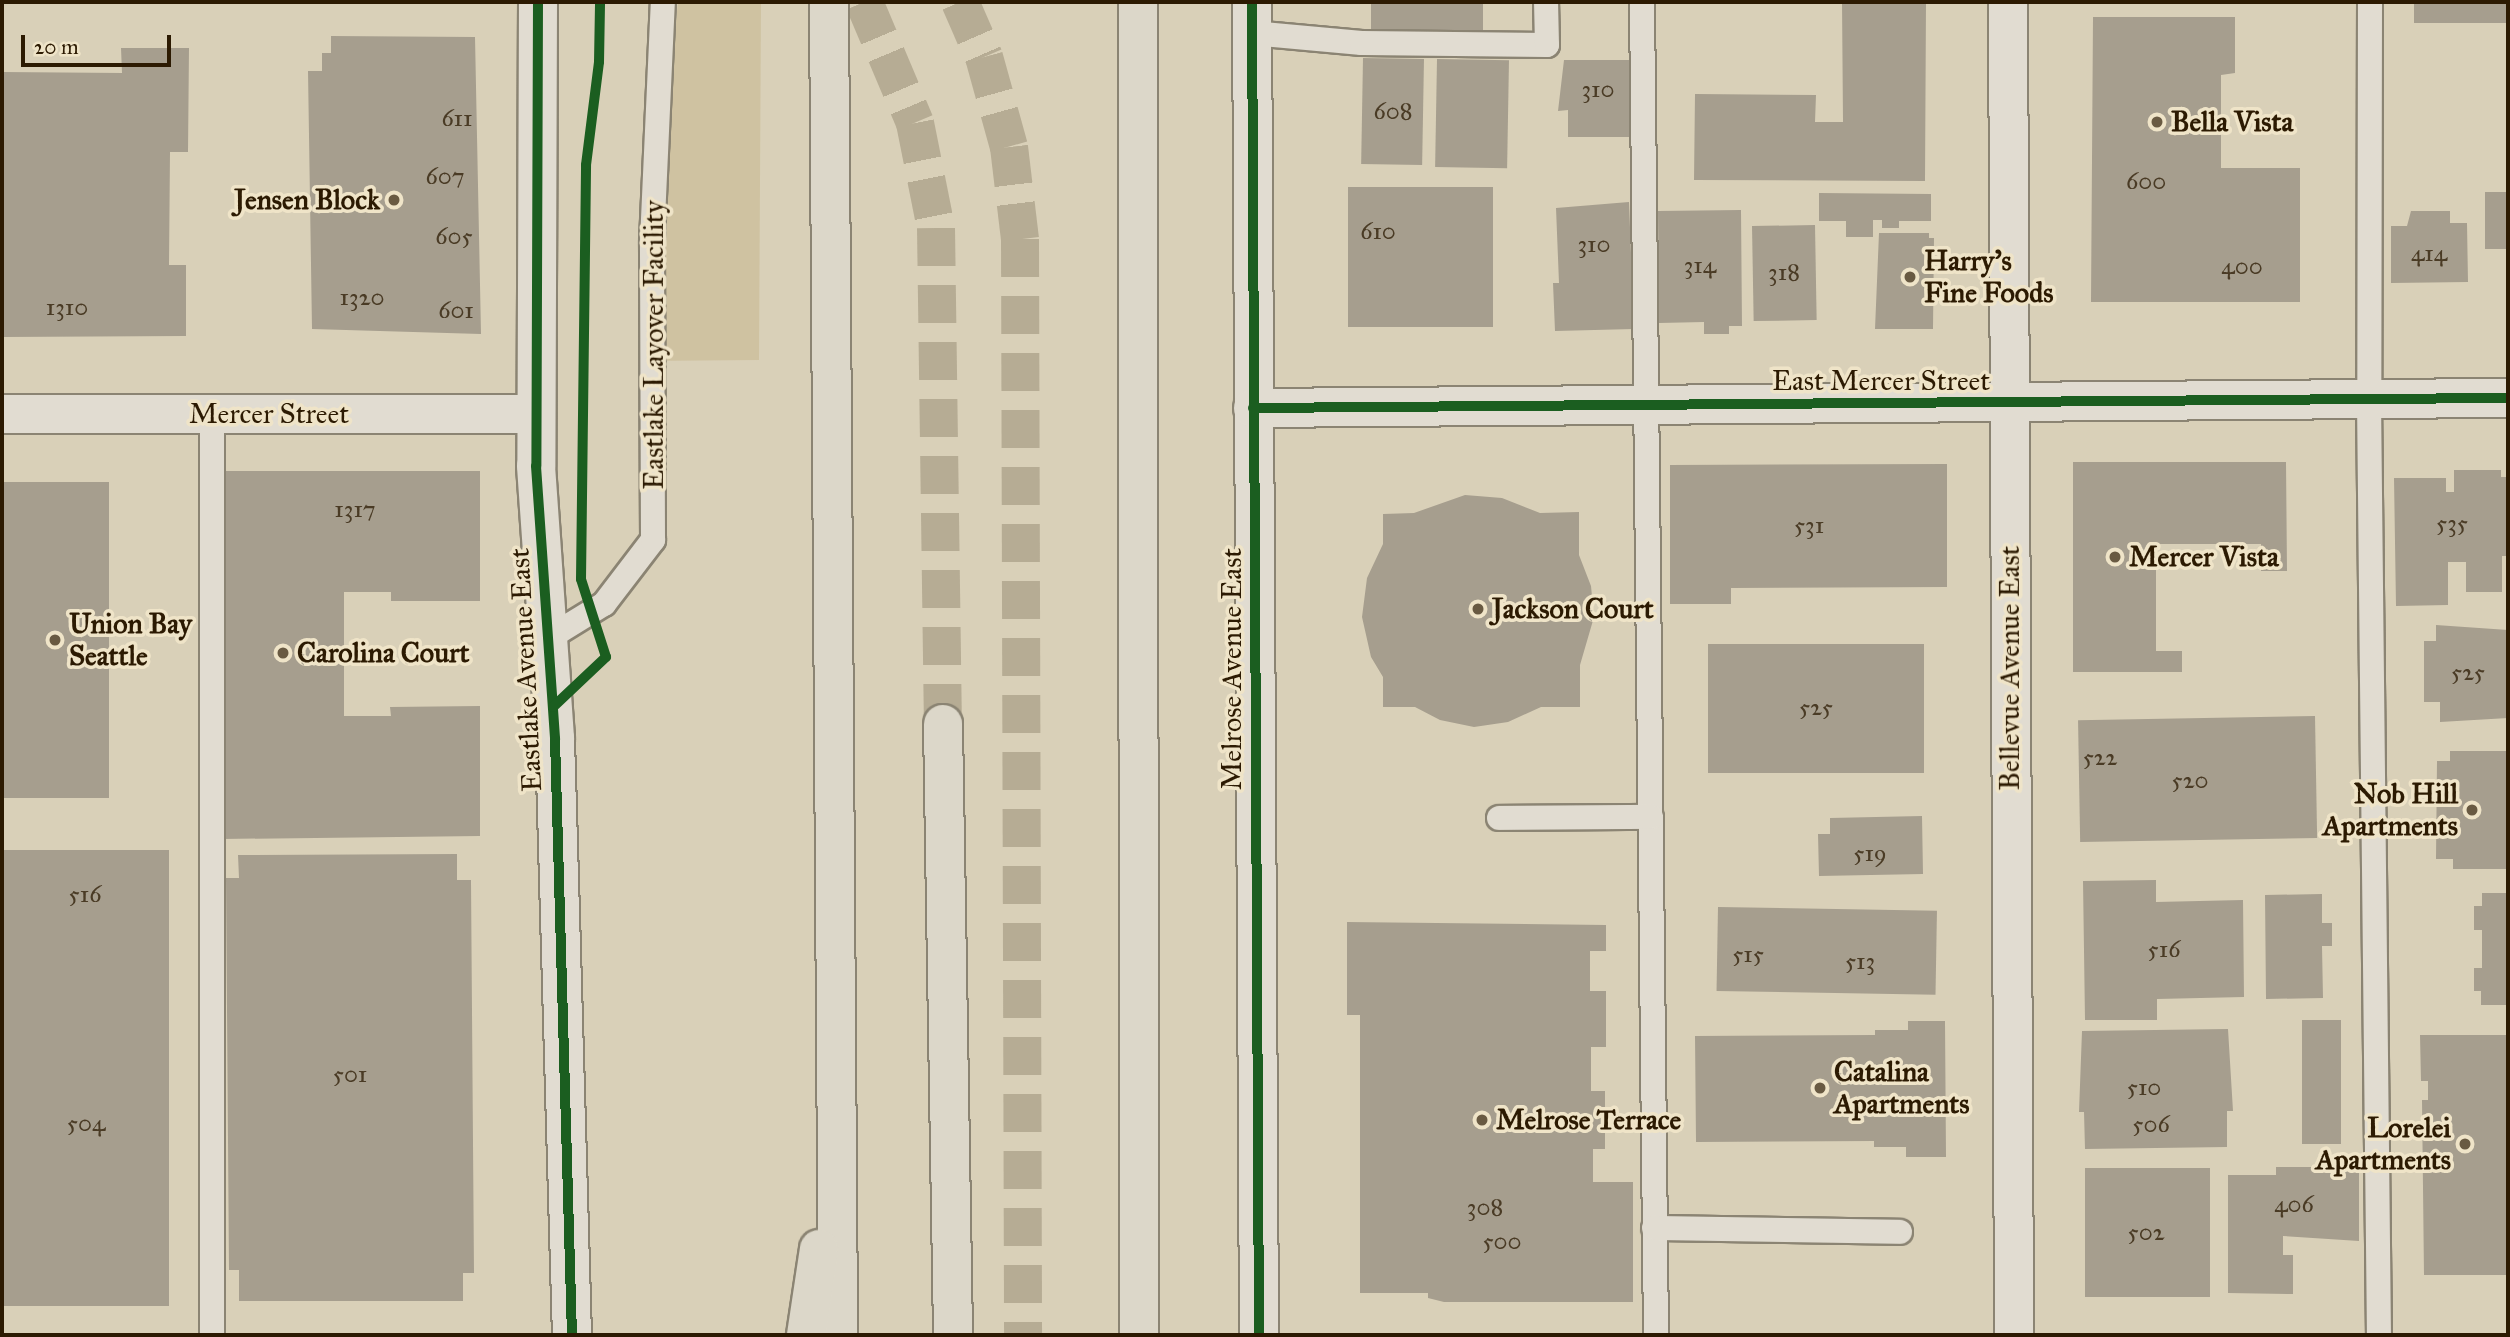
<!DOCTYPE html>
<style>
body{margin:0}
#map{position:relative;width:2510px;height:1337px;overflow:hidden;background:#d9d0b8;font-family:"IM FELL Great Primer",serif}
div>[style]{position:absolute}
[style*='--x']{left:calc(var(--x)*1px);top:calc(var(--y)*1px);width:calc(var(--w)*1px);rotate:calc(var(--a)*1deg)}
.green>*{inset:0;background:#cfc2a1}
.building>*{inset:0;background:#a69e8e;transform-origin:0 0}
.highway-tunnel>*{height:38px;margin-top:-19px;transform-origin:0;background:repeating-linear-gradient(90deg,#b6ac94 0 38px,transparent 0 57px)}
.roads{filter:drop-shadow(2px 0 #8b8473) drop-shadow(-2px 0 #8b8473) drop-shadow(0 2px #8b8473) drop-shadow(0 -2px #8b8473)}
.lane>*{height:24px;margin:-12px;padding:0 12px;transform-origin:12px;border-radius:12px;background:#e1dcd1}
.street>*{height:38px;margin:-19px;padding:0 19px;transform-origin:19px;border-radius:19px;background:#e1dcd1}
.secondary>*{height:38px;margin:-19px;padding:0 19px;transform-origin:19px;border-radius:19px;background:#e1dcd1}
.highway>*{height:38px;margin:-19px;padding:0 19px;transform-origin:19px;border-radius:19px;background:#dcd7c9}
.cycleway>*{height:10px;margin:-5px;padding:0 5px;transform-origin:5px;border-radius:5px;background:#1b5e20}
.dots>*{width:19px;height:19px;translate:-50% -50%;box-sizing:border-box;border:4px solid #efe4c8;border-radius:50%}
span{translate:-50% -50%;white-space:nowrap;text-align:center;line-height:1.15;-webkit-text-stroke:7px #efe4c8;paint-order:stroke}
.number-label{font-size:24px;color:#4a3b25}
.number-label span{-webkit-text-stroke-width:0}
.poi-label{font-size:28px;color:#2c1a02;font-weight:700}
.left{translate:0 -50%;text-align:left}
.right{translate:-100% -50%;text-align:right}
.street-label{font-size:28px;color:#2c1a02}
.frame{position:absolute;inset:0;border:4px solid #2c1a02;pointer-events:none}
.scale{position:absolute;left:21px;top:35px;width:150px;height:32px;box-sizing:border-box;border:4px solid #2c1a02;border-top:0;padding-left:9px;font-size:21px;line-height:24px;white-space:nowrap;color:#2c1a02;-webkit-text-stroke:5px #efe4c8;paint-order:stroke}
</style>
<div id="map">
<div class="green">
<i style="clip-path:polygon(678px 2px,761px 2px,759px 360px,641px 361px)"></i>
</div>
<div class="building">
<i style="left:1371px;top:2px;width:112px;height:29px"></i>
<i style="clip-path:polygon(1842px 2px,1926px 2px,1925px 181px,1694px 180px,1695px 94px,1816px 95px,1815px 122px,1843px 122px)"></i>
<i style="left:2414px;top:2px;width:94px;height:21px"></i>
<i style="clip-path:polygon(2093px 17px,2235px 17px,2235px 73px,2221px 75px,2221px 168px,2300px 168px,2300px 302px,2091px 302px)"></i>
<i style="clip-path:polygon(331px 36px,475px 37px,481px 334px,312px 329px,308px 71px,322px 71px,322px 53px,331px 53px)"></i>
<i style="clip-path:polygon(121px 48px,189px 48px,188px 152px,170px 152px,169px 265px,186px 265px,186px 336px,2px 337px,2px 72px,122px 73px)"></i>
<i style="left:1363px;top:58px;width:61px;height:106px;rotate:1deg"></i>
<i style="left:1437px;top:59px;width:72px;height:108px;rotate:1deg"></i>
<i style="clip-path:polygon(1564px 60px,1633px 60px,1633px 137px,1568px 137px,1568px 110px,1558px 111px)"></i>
<i style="left:1348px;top:187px;width:145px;height:140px"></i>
<i style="left:2485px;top:192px;width:23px;height:57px"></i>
<i style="clip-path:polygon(1819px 193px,1931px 194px,1931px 221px,1899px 221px,1899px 228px,1882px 228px,1882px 220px,1873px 220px,1873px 237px,1846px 237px,1846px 221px,1819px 221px)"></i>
<i style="clip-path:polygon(1629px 202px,1634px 329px,1555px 331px,1553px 283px,1559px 283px,1556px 208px)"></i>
<i style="clip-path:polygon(1741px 210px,1742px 326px,1729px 326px,1729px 334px,1704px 334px,1704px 322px,1659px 323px,1658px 211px)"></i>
<i style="clip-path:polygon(2411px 211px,2450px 211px,2450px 223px,2467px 223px,2468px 282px,2391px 283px,2391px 226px,2407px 226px)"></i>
<i style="left:1815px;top:225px;width:95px;height:63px;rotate:89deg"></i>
<i style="clip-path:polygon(1879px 233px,1929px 233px,1929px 238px,1934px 238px,1933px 329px,1875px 329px)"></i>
<i style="clip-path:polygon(2073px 462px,2286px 462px,2287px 571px,2261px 571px,2261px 544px,2156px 544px,2156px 651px,2182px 651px,2182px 672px,2073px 672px)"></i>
<i style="clip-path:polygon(1947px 464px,1947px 587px,1731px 588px,1731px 604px,1670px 604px,1670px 465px)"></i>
<i style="clip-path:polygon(2454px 470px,2501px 470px,2501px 477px,2508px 477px,2508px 556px,2502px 556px,2502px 592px,2466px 592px,2466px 562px,2448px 562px,2448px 605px,2396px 606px,2394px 478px,2446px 478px,2446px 492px,2454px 492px)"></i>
<i style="clip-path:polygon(223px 471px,480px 471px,480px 601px,391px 601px,391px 592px,344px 592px,344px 716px,391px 716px,390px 707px,480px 706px,480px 836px,222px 839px)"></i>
<i style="left:2px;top:482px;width:107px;height:316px"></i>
<i style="clip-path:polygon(1465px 495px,1502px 498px,1540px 513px,1579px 512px,1579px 555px,1591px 586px,1594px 617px,1580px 665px,1580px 707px,1541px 707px,1508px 722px,1474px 727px,1440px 720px,1415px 707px,1383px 707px,1383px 677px,1371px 657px,1362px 617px,1367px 578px,1383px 544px,1383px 514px,1414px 513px)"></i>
<i style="clip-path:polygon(2436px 625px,2508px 630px,2508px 718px,2440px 722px,2440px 702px,2424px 702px,2424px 641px,2436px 641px)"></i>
<i style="left:1708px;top:644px;width:216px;height:129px"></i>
<i style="left:2315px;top:716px;width:122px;height:237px;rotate:89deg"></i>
<i style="clip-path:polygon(2450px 751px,2508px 751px,2508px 869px,2453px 869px,2453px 859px,2436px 859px,2437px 761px,2450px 761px)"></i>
<i style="clip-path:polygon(1922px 816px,1923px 874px,1819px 876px,1818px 834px,1830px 834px,1830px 818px)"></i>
<i style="left:2px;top:850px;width:167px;height:456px"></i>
<i style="clip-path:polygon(457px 854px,457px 880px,471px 880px,474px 1273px,463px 1273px,463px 1301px,239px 1301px,239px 1270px,229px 1270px,226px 878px,239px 878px,238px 855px)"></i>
<i style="clip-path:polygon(2156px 880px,2156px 902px,2243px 900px,2244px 997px,2157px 999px,2157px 1020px,2085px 1020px,2083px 881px)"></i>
<i style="clip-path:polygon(2482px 893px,2508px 893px,2508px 1005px,2481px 1005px,2481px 991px,2474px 991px,2474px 968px,2482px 968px,2482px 930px,2474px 930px,2474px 906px,2482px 906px)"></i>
<i style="clip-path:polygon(2322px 894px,2322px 923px,2332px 923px,2332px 946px,2322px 946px,2323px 998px,2266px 999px,2265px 895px)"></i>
<i style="left:1718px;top:907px;width:219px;height:84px;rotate:1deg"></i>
<i style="clip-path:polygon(1347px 922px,1606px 925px,1606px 951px,1590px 951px,1590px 991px,1606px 991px,1606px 1047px,1591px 1047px,1591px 1091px,1605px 1091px,1605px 1149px,1593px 1149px,1593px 1182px,1633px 1182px,1633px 1302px,1444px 1302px,1428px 1298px,1428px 1293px,1360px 1293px,1360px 1015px,1347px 1015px)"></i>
<i style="left:2302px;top:1020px;width:39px;height:124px"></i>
<i style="clip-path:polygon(1908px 1021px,1945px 1021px,1946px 1157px,1906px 1157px,1906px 1147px,1874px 1147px,1874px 1141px,1696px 1142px,1695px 1036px,1875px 1035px,1875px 1030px,1908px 1030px)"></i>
<i style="clip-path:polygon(2228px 1029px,2233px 1111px,2227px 1111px,2227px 1147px,2085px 1149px,2084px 1112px,2079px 1112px,2082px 1031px)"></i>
<i style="clip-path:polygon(2420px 1035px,2508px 1035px,2508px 1275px,2424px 1275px,2422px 1100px,2428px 1100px,2428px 1081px,2421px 1081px)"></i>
<i style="clip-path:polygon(2276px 1167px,2359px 1167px,2359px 1241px,2283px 1236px,2283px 1255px,2293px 1255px,2293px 1294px,2228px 1293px,2228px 1175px,2276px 1175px)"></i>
<i style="left:2210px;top:1168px;width:129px;height:125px;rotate:90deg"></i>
</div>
<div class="highway-tunnel">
<i style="--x:864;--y:2;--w:131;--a:67.1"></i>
<i style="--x:915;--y:123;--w:107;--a:78.7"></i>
<i style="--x:936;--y:228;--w:496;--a:89.2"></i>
<i style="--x:960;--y:2;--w:60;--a:66.4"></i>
<i style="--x:984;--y:57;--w:93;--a:74.5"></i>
<i style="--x:1009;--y:147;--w:93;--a:83.2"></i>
<i style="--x:1020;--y:239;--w:1096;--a:89.84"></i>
</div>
<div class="roads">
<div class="lane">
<i style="--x:1642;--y:2;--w:1333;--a:89.4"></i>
<i style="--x:2370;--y:2;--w:397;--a:90.1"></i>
<i style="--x:2369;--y:399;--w:936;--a:89.39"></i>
<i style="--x:1252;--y:33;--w:110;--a:5.2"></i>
<i style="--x:1362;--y:43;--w:185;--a:0.6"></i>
<i style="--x:1547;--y:45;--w:43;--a:-91.3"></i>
<i style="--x:212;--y:414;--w:921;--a:90"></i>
<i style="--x:547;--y:639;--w:67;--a:-31.6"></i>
<i style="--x:604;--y:604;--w:81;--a:-52.6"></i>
<i style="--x:653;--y:540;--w:299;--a:-90.2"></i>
<i style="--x:652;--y:241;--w:239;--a:-87.4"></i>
<i style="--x:1499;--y:818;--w:152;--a:-0.4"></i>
<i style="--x:1654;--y:1228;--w:246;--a:0.9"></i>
</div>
<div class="street">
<i style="--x:1252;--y:2;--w:1333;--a:89.7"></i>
<i style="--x:1253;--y:408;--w:1255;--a:-0.46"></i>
</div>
<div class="secondary">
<i style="--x:538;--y:2;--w:464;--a:90.2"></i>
<i style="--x:536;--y:466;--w:274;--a:86"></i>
<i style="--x:555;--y:739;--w:596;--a:88.37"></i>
<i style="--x:2008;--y:2;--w:1333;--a:89.74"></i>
<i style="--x:2;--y:414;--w:534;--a:0"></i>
</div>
<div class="highway">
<i style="--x:829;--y:2;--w:1333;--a:89.61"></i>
<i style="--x:1138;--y:2;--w:1333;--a:89.96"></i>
<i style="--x:943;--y:724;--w:611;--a:89.06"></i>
<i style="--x:806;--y:1335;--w:87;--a:-81.4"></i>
</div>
</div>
<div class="cycleway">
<i style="--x:538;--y:2;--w:464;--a:90.2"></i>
<i style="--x:536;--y:466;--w:274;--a:86"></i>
<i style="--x:555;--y:739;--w:596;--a:88.37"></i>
<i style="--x:1252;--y:2;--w:1333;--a:89.7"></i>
<i style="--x:1253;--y:408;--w:1255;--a:-0.46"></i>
<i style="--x:553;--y:707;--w:73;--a:-43.3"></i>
<i style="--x:606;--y:657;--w:82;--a:-107.8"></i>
<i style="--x:581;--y:579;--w:414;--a:-89.3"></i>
<i style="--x:586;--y:165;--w:104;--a:-82.8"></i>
<i style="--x:599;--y:62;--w:60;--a:-89"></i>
</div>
<div class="dots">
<i style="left:2157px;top:122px;background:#695a42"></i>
<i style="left:394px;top:200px;background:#695a42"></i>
<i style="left:1910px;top:277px;background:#695a42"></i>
<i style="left:2115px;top:557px;background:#695a42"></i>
<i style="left:1478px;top:609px;background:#695a42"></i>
<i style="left:55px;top:640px;background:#695a42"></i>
<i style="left:283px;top:653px;background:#695a42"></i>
<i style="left:2472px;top:810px;background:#695a42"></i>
<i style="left:1820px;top:1088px;background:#695a42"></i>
<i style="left:1482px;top:1120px;background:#695a42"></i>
<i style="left:2465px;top:1144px;background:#695a42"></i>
</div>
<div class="number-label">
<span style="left:1598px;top:90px">310</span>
<span style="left:1393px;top:112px">608</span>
<span style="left:457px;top:119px">611</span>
<span style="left:445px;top:177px">607</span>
<span style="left:2146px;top:182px">600</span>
<span style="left:1378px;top:232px">610</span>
<span style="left:454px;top:237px">605</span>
<span style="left:1594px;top:245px">310</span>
<span style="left:2429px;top:254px">414</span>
<span style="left:1700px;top:266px">314</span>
<span style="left:2242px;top:267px">400</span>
<span style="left:1784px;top:273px">318</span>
<span style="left:362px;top:298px">1320</span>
<span style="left:67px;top:308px">1310</span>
<span style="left:456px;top:311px">601</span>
<span style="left:355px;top:510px">1317</span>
<span style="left:2452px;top:524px">535</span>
<span style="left:1809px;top:526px">531</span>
<span style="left:2468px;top:673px">525</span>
<span style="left:1816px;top:708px">525</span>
<span style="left:2100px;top:758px">522</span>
<span style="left:2190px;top:781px">520</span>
<span style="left:1870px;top:854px">519</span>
<span style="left:85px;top:895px">516</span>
<span style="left:2164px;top:950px">516</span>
<span style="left:1748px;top:955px">515</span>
<span style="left:1860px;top:962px">513</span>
<span style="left:350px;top:1075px">501</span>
<span style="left:2144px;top:1088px">510</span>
<span style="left:86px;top:1124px">504</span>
<span style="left:2151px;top:1125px">506</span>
<span style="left:2294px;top:1205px">406</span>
<span style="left:1485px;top:1208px">308</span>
<span style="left:2146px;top:1233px">502</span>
<span style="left:1502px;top:1242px">500</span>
</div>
<div class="poi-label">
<span class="left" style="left:2171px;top:122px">Bella Vista</span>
<span class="right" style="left:380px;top:200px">Jensen Block</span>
<span class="left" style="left:1924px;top:277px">Harry's<br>Fine Foods</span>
<span class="left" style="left:2129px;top:557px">Mercer Vista</span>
<span class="left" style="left:1492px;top:609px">Jackson Court</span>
<span class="left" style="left:69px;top:640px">Union Bay<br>Seattle</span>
<span class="left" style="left:297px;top:653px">Carolina Court</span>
<span class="right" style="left:2458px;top:810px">Nob Hill<br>Apartments</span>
<span class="left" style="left:1834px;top:1088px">Catalina<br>Apartments</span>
<span class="left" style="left:1496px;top:1120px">Melrose Terrace</span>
<span class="right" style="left:2451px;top:1144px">Lorelei<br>Apartments</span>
</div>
<div class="street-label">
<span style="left:654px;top:345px;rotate:-90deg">Eastlake Layover Facility</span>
<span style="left:1881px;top:381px">East Mercer Street</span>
<span style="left:269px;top:414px">Mercer Street</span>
<span style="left:2010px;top:668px;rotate:-90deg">Bellevue Avenue East</span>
<span style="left:1232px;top:669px;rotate:-90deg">Melrose Avenue East</span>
<span style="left:526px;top:670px;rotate:-93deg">Eastlake Avenue East</span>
</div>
<div class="frame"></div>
<div class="scale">20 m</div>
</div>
